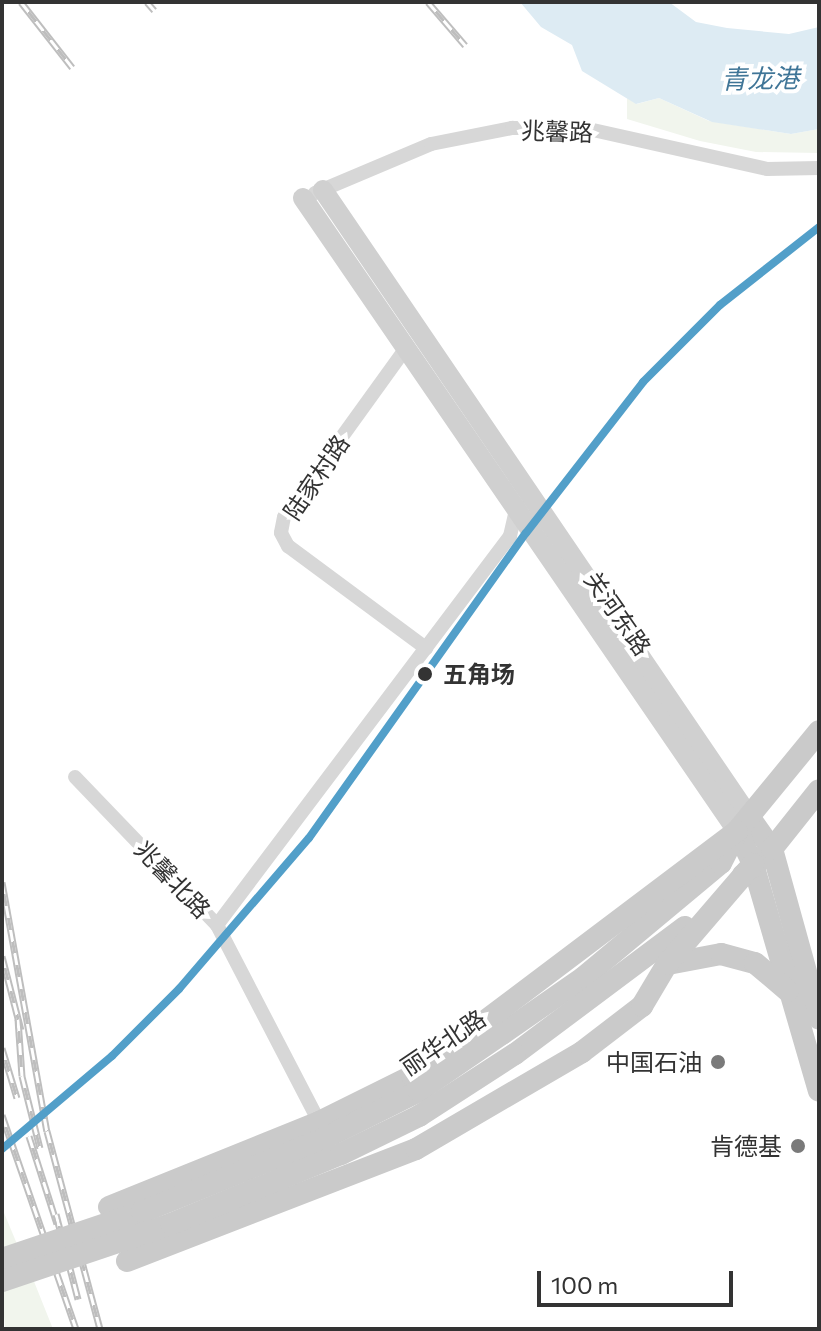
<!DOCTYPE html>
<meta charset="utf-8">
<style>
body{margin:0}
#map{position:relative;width:821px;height:1331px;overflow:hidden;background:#fff;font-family:Commissioner,"Noto Sans SC",sans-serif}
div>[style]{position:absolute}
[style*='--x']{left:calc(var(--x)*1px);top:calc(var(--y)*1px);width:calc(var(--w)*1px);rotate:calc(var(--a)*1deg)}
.green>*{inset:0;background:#f1f5ed}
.water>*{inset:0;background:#ddebf3}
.minor>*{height:14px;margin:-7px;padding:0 7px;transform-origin:7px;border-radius:7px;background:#d7d7d7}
.secondary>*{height:20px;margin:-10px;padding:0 10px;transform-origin:10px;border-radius:10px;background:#d0d0d0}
.primary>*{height:22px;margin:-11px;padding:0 11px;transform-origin:11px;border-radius:11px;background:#cacaca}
.rail>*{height:7px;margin-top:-3.5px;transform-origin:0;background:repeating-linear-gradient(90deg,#fff 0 12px,#bebebe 0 24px);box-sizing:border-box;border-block:2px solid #bebebe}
.primary-bridge>*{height:22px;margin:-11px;padding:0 11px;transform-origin:11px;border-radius:11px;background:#cacaca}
.metro-1>*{height:8px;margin:-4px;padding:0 4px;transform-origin:4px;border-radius:4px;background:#529fc9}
.dots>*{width:22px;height:22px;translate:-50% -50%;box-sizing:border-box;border:4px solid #fff;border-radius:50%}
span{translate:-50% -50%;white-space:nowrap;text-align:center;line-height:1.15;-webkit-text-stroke:8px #fff;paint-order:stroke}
.street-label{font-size:24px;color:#333}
.stop-label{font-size:24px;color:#333;font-weight:700}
.left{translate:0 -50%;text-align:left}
.poi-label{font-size:24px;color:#333}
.right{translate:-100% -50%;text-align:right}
.water-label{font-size:26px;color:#3f7597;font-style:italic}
.frame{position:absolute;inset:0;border:4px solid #333;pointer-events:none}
.scale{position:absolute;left:537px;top:1271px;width:196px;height:36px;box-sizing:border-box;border:4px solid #333;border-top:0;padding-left:10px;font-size:24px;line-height:28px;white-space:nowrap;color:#333;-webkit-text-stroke:6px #fff;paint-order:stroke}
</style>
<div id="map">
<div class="green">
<i style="clip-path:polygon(627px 98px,637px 104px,659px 98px,709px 121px,791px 134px,819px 129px,819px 153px,756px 152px,700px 141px,627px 119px)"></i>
<i style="clip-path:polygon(2px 1208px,17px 1244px,2px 1249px)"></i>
<i style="clip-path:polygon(33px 1279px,53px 1329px,5px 1329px,2px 1290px)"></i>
</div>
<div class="water">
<i style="clip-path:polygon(520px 2px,669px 2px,696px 22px,727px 28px,789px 34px,819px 27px,819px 129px,791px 134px,712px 122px,659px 98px,636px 104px,582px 71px,572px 45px,541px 27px)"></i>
</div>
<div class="minor">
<i style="--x:315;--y:193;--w:126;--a:-22.9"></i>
<i style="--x:431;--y:144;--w:83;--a:-11.2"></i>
<i style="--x:512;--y:128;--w:72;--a:0"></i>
<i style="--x:584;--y:128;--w:188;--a:12.6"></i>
<i style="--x:767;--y:169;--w:52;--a:-1.1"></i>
<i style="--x:406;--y:348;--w:208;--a:125.8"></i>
<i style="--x:284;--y:517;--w:16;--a:101"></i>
<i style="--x:281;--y:533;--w:15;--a:62"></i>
<i style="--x:288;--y:546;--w:172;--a:36.5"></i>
<i style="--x:75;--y:777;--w:205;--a:46.2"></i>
<i style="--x:217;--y:925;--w:222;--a:62.6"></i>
<i style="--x:217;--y:925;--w:487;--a:-53"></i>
<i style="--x:510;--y:536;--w:32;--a:-77"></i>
</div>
<div class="secondary">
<i style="--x:323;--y:190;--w:759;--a:55.79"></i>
<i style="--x:303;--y:198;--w:767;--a:55.56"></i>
</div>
<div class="primary">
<i style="--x:750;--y:818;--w:38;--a:55"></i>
<i style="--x:772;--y:849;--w:176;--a:74.5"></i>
<i style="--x:737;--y:831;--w:37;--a:64"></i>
<i style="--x:753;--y:864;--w:236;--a:73.8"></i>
<i style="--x:743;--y:875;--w:39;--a:-42"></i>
<i style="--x:772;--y:849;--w:75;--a:-51.5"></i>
<i style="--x:668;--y:964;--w:54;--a:-10.7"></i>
<i style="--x:721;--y:954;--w:35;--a:15"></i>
<i style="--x:755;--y:963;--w:43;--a:40.3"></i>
<i style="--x:502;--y:1034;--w:100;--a:-34.8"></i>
<i style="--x:584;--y:977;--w:178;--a:-39.8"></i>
<i style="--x:721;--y:863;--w:36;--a:-63"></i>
<i style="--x:737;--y:831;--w:129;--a:-50.6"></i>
<i style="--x:515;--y:1054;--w:212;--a:-36.8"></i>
<i style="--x:109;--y:1207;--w:227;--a:-22"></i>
<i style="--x:319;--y:1122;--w:104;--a:-26.3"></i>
<i style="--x:412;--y:1076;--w:407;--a:-37"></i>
<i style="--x:127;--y:1261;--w:310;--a:-21.2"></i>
<i style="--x:416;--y:1149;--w:192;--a:-30.3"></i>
<i style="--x:582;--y:1052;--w:76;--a:-37.5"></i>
<i style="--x:642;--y:1006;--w:49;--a:-59.2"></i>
<i style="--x:667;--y:964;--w:132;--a:-49.3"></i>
</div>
<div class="rail">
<i style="--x:21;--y:2;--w:83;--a:51.9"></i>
<i style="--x:147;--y:2;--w:11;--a:49"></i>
<i style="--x:428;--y:2;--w:57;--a:49.3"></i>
<i style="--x:2;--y:882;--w:253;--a:79.8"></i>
<i style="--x:47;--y:1131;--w:205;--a:75"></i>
<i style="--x:2;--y:956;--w:76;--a:75.6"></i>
<i style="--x:18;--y:1019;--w:57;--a:86"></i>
<i style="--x:22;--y:1076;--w:74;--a:76"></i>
<i style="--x:2;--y:1048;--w:52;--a:73.3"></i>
<i style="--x:2;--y:1115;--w:226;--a:70.9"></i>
<i style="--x:29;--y:1136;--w:92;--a:72.3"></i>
<i style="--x:56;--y:1214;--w:88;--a:75.5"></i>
</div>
<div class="primary-bridge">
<i style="--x:2;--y:1259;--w:148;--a:-18.6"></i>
<i style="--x:142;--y:1212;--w:195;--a:-22"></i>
<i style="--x:323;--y:1139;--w:107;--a:-26.6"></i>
<i style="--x:419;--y:1091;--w:101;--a:-34.5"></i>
<i style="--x:2;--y:1281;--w:178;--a:-18.6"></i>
<i style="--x:171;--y:1224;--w:184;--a:-22.4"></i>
<i style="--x:341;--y:1154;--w:87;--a:-26"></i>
<i style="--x:419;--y:1116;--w:114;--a:-32.9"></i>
</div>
<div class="metro-1">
<i style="--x:2;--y:1149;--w:144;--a:-40.2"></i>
<i style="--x:112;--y:1056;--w:95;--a:-45"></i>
<i style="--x:179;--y:989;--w:199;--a:-49.3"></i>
<i style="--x:309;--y:838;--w:374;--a:-54.6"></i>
<i style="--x:526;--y:533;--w:191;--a:-52.2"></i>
<i style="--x:643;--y:382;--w:109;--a:-45"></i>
<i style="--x:720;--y:305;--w:126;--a:-38.2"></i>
</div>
<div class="dots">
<i style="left:425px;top:674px;background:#333"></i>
<i style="left:718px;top:1062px;background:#7a7a7a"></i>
<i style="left:798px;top:1146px;background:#7a7a7a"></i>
</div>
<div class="street-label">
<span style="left:557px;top:131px;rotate:2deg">兆馨路</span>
<span style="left:316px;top:477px;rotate:-56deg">陆家村路</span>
<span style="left:618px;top:613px;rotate:55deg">关河东路</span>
<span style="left:173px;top:879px;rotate:46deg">兆馨北路</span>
<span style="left:443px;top:1042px;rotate:-34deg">丽华北路</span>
</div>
<div class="stop-label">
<span class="left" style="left:443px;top:674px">五角场</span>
</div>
<div class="poi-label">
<span class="right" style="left:702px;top:1062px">中国石油</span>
<span class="right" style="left:782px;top:1146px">肯德基</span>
</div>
<div class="water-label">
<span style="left:760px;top:78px;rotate:-1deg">青龙港</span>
</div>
<div class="frame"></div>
<div class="scale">100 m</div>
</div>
